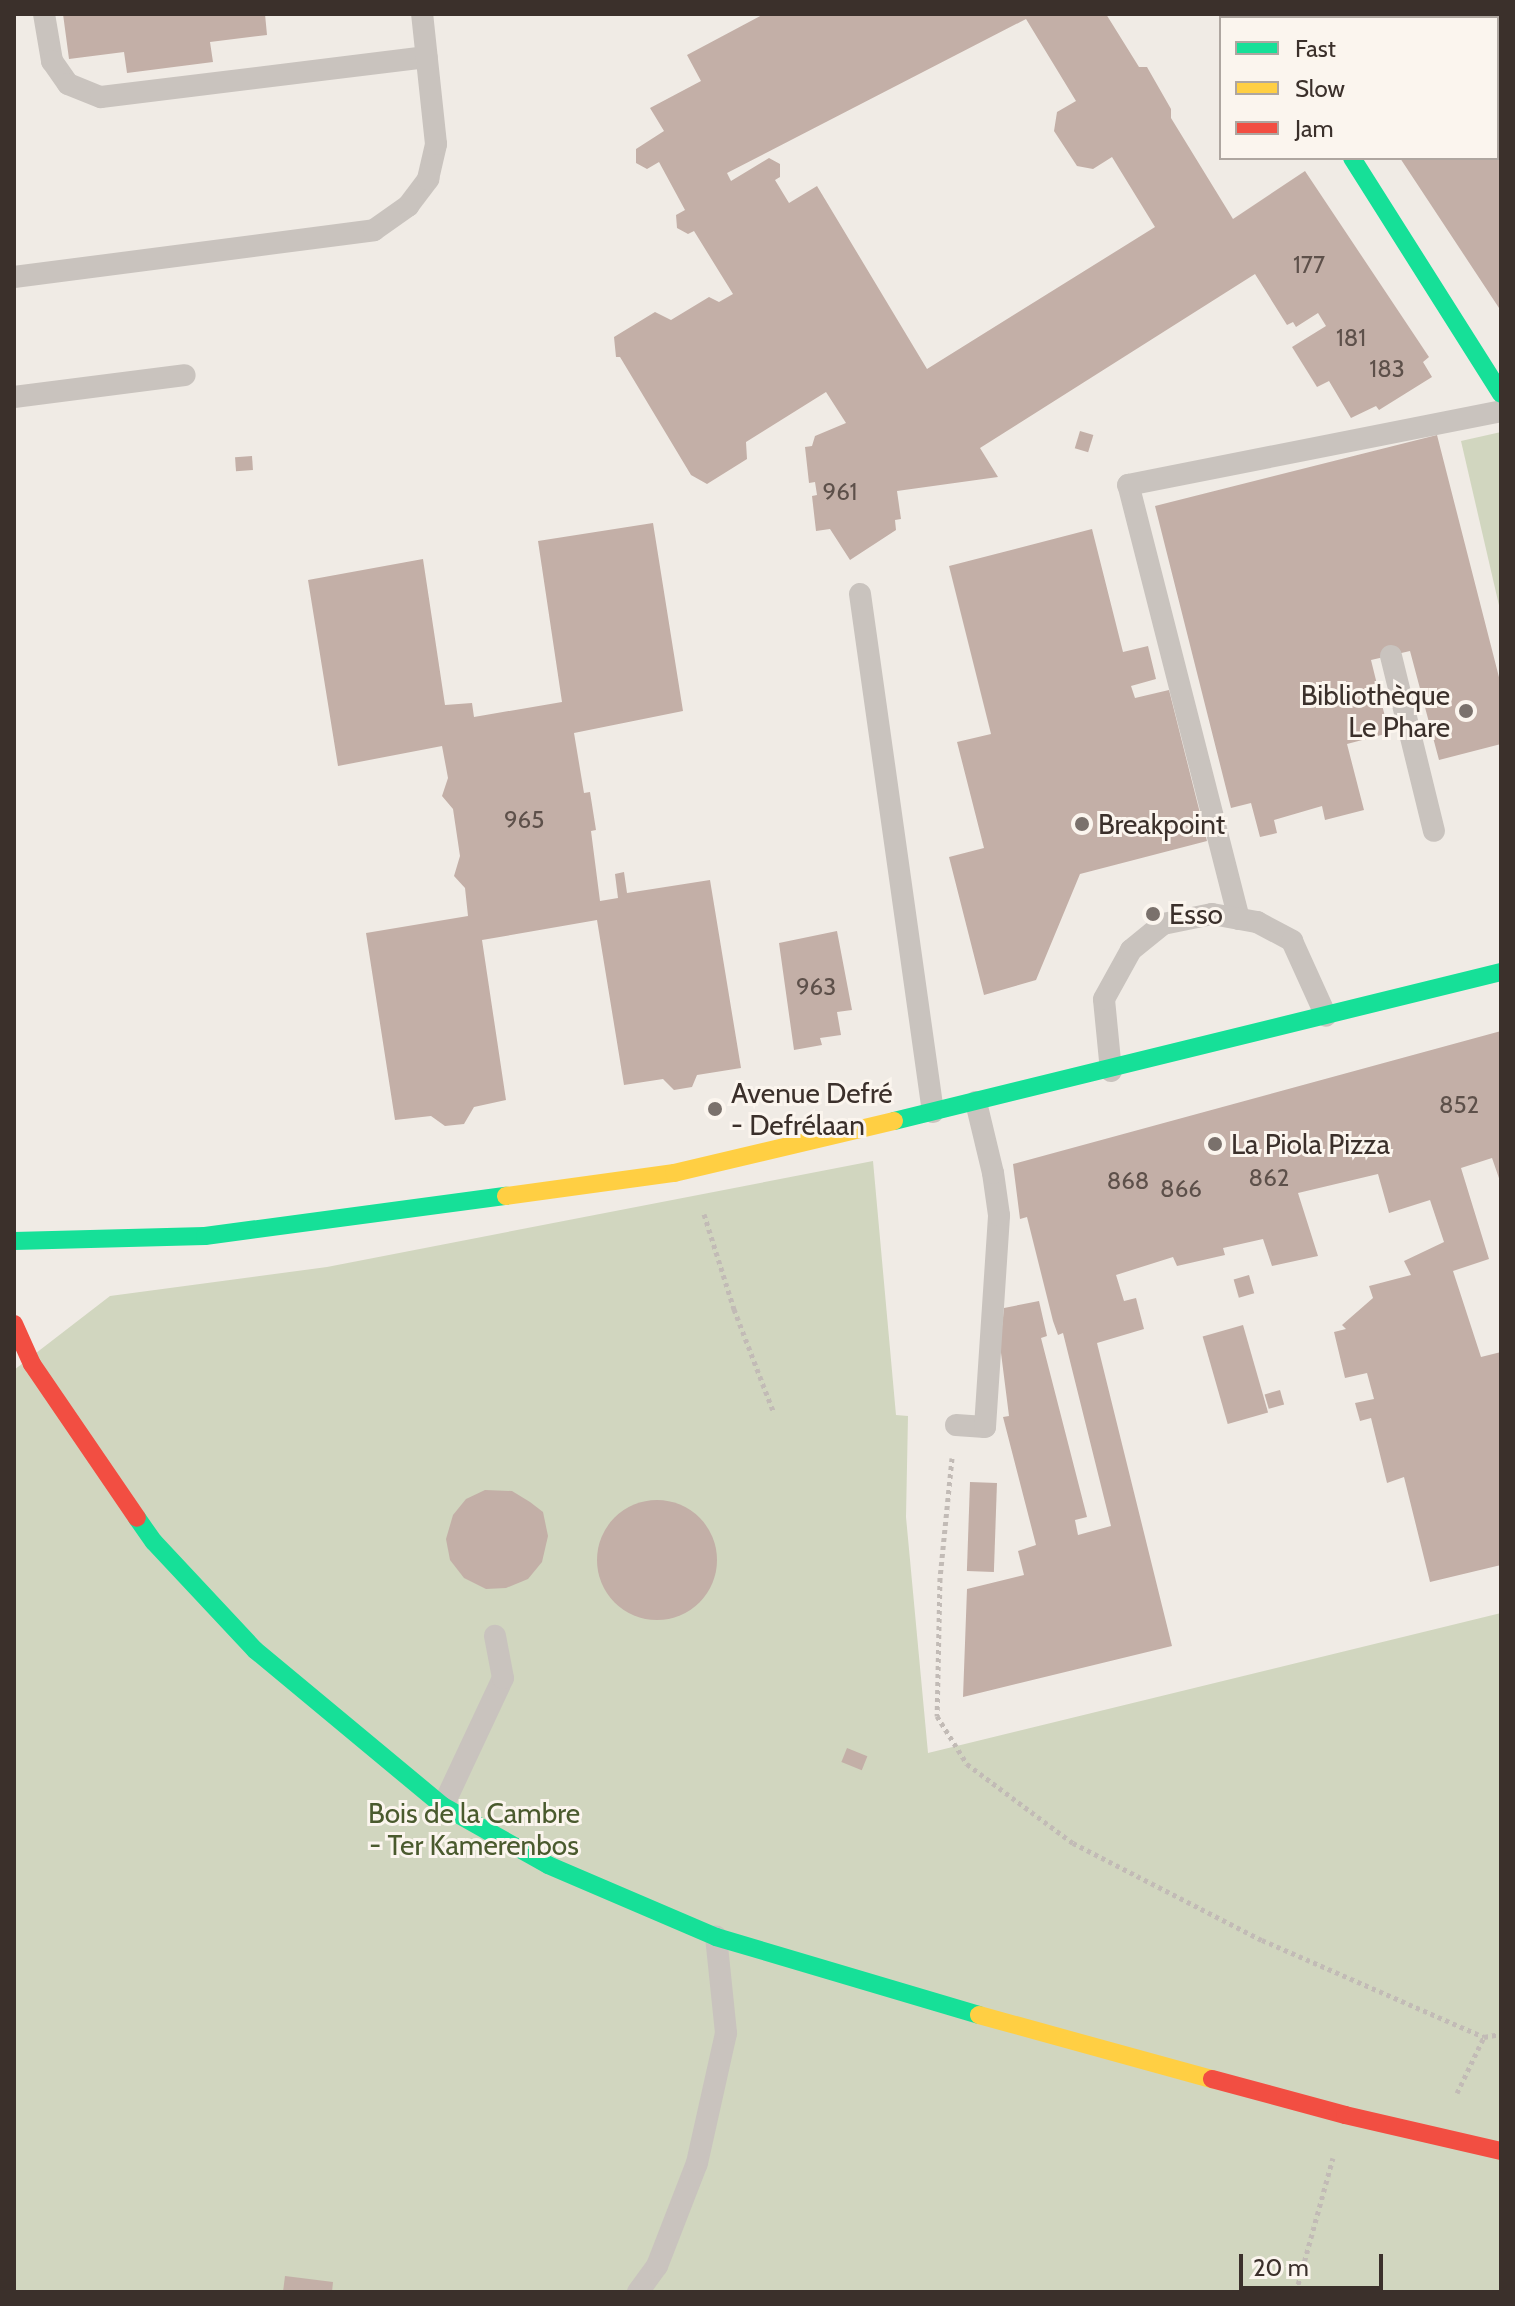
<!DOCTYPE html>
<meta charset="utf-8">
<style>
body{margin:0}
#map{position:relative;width:1515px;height:2306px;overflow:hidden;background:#f0ebe5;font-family:Cabin,sans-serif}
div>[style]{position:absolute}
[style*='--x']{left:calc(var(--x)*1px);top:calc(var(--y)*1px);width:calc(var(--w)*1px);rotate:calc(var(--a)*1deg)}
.green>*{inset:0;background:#d1d6bf}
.building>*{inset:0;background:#c3afa7;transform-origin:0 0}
.round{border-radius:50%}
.path>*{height:5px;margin-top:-2.5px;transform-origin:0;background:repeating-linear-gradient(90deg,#c2bbb6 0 4px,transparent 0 8px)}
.lane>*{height:22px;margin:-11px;padding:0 11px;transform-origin:11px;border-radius:11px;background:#c9c3be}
.street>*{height:44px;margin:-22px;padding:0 22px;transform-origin:22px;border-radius:22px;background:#c9c3be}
.fast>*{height:18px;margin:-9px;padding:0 9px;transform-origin:9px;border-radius:9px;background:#16e098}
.slow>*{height:18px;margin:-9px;padding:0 9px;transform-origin:9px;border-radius:9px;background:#ffcf43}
.jam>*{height:18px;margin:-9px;padding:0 9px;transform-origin:9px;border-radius:9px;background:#f24e42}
.dots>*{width:22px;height:22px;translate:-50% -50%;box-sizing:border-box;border:4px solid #fbf5ee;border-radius:50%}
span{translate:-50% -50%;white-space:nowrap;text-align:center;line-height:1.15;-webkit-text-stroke:6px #fbf5ee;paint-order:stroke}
.number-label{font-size:24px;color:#5d504a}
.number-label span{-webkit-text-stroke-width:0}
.poi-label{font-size:28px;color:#3b302b}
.right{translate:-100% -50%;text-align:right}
.left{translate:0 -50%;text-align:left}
.park-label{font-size:28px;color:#4a5a2e}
.frame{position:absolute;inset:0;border:16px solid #3b302b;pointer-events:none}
.legend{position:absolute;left:1219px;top:16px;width:280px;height:144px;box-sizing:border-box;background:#fbf5ee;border:2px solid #aea6a0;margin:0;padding:10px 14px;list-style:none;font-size:24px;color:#3b302b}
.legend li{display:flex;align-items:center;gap:16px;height:40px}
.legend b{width:40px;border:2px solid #aea6a0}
.scale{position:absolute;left:1239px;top:2254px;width:144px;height:36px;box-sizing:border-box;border:4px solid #3b302b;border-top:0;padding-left:10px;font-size:24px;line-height:28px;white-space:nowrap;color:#3b302b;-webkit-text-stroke:6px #fbf5ee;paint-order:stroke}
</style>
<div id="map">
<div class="green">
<i style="clip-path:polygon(1501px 432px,1501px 614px,1461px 441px)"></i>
<i style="clip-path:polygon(873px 1161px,896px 1415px,908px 1416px,906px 1517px,928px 1753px,1501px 1613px,1501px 2292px,14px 2292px,14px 1370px,110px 1296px,327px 1267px)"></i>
</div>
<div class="building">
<i style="clip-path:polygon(63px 14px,265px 14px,267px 35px,210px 42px,213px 62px,127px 73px,124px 52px,69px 59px)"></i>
<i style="clip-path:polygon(evenodd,764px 14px,1106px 14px,1139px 67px,1147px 67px,1171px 109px,1171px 118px,1233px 219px,1305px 171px,1429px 357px,1423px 362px,1432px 377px,1379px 410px,1376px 406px,1351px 418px,1329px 381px,1317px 387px,1292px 347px,1326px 326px,1318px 313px,1296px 327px,1293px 322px,1287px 325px,1255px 274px,980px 448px,998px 477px,897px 491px,901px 519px,895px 520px,896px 530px,850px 560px,830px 529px,816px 531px,812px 496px,817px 495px,815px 482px,809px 483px,805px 447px,812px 446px,815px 436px,846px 423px,826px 392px,746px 442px,747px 459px,707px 484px,691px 475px,620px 357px,616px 357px,614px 337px,655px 312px,671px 320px,709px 297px,719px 302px,733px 294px,694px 231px,688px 234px,677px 228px,676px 215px,685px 210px,659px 162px,647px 169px,636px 163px,636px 149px,664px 131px,650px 108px,701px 81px,687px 55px,764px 14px,1026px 19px,1076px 101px,1057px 112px,1054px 131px,1077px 166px,1093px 169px,1112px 157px,1155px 227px,927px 369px,817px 186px,789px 203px,775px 180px,780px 177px,780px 164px,769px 158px,731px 181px,727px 173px,1026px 19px)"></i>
<i style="left:1363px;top:14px;width:58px;height:5px"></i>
<i style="clip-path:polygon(1497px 117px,1501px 123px,1501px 311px,1400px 158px,1497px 158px)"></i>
<i style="left:1080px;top:431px;width:14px;height:18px;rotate:17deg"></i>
<i style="clip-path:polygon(1437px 435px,1501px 685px,1501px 744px,1439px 760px,1410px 651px,1371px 660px,1389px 733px,1347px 744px,1364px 810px,1325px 820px,1322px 806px,1274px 820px,1277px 833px,1260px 837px,1251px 803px,1231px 808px,1155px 506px)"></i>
<i style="left:252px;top:456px;width:14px;height:17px;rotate:86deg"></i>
<i style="clip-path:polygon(653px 523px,683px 711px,574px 733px,584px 793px,590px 792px,596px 830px,591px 831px,600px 901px,618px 898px,615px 874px,624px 872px,627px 893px,710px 880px,741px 1068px,697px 1075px,692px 1087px,674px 1090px,663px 1079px,624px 1085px,597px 920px,482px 940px,506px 1100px,474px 1107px,464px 1124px,445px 1126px,431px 1116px,395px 1120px,366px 933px,468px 916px,465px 888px,454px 876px,460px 856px,453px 809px,442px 796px,448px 778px,442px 746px,338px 766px,308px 580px,423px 559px,445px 705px,472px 703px,474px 717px,562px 702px,538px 541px)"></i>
<i style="clip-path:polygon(1092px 529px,1123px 652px,1148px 646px,1156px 679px,1131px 686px,1135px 698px,1169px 690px,1207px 841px,1080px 874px,1036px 980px,984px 995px,949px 857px,984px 848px,957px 742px,991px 734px,949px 566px)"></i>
<i style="clip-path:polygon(837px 931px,852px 1010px,837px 1012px,841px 1035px,820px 1038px,822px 1045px,794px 1050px,779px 943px)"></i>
<i style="clip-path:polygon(1501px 1031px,1501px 1184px,1492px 1158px,1461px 1168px,1489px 1259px,1453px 1271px,1481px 1357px,1501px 1352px,1501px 1565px,1430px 1582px,1404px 1477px,1387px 1483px,1371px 1418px,1360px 1421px,1355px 1403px,1374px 1399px,1367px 1373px,1345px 1378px,1334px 1332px,1346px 1329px,1342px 1325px,1373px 1298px,1369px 1286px,1411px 1275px,1404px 1261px,1444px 1242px,1430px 1200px,1389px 1213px,1378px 1174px,1298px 1193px,1318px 1256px,1272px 1266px,1263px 1239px,1223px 1248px,1225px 1255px,1177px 1266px,1173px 1257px,1116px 1275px,1124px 1301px,1136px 1298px,1144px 1329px,1097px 1343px,1172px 1646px,963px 1697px,967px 1589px,1024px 1575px,1018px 1551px,1036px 1545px,1003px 1417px,1009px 1416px,1000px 1345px,1004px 1308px,1039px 1301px,1047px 1336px,1041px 1338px,1087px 1517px,1075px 1520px,1078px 1535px,1111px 1526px,1063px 1333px,1058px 1335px,1053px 1321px,1027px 1217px,1020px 1219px,1013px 1164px)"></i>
<i style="left:1249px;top:1275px;width:19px;height:16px;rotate:74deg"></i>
<i style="left:1243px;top:1325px;width:91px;height:42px;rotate:74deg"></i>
<i style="left:1280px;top:1390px;width:15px;height:16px;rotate:74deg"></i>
<i style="left:970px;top:1482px;width:27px;height:89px;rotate:2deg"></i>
<i style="clip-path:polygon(485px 1490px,512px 1491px,530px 1502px,543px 1512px,548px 1536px,542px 1562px,528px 1579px,506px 1588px,486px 1589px,464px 1578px,450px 1560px,446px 1539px,453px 1515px,466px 1499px)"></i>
<i class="round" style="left:597px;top:1500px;width:120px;height:120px"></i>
<i style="left:847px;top:1748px;width:22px;height:15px;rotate:22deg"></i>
<i style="clip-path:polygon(285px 2276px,333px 2282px,332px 2292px,283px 2292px)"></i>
</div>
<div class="path">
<i style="--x:704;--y:1214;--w:100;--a:72.5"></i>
<i style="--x:734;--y:1309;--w:111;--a:69"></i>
<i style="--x:952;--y:1458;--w:121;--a:95.7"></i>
<i style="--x:940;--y:1578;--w:138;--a:91.2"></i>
<i style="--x:937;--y:1716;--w:57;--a:58"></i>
<i style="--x:967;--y:1764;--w:132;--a:36.7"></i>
<i style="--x:1073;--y:1843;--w:212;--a:27.2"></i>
<i style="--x:1262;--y:1940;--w:242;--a:23.6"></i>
<i style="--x:1484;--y:2037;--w:17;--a:-10"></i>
<i style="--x:1457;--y:2093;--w:62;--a:-64.3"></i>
<i style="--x:1296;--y:2292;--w:139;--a:-74.6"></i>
</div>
<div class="lane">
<i style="--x:44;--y:14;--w:48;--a:80.3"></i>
<i style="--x:52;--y:61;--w:28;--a:55"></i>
<i style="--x:68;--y:84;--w:35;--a:22"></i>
<i style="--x:101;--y:97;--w:328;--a:-7"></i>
<i style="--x:14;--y:277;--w:363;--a:-7.4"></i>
<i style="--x:374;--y:230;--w:42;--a:-35.2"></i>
<i style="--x:408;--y:206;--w:34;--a:-53"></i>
<i style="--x:428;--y:179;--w:36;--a:-77"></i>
<i style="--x:436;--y:144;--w:131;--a:-96.1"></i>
<i style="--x:14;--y:397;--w:172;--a:-7.3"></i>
<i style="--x:860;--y:594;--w:523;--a:81.98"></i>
<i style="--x:1391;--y:656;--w:180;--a:76.2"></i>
<i style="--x:1239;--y:919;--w:448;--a:-104.3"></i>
<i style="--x:1128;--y:485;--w:380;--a:-11.2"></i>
<i style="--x:1111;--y:1071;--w:72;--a:-95.6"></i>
<i style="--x:1104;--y:999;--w:56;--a:-61.1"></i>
<i style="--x:1131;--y:950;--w:41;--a:-39.1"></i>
<i style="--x:1163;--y:924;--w:50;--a:-11.5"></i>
<i style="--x:1212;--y:914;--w:46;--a:10.1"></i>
<i style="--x:1257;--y:922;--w:40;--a:28"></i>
<i style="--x:1292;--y:941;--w:82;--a:65.6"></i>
<i style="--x:956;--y:1425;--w:29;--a:4"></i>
<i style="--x:985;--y:1427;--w:212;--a:-86.2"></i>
<i style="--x:999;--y:1215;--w:42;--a:-98.1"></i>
<i style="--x:993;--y:1173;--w:73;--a:-103.5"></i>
<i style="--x:443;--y:1806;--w:141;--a:-64.9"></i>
<i style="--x:503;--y:1678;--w:43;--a:-100.8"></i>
<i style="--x:638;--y:2292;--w:32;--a:-54"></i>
<i style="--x:657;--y:2266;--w:110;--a:-68.8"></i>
<i style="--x:697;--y:2163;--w:133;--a:-77.4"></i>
<i style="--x:726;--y:2033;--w:97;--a:-95.9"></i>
</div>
<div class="street">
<i style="--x:1261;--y:14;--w:4;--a:63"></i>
</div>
<div class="fast">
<i style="--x:1352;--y:158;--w:279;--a:57.7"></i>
<i style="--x:894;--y:1121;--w:625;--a:-13.79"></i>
<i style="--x:14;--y:1241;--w:191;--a:-1.5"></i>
<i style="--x:205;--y:1236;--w:304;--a:-7.6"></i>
<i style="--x:137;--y:1518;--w:29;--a:55"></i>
<i style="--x:154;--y:1542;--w:148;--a:46.9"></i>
<i style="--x:255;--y:1650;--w:244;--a:39.7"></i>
<i style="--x:443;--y:1806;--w:120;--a:29.3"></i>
<i style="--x:548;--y:1865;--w:183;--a:23.2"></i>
<i style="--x:716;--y:1937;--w:274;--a:16.5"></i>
</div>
<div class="slow">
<i style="--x:506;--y:1196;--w:170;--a:-7.8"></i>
<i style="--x:674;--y:1173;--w:226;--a:-13.3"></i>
<i style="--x:979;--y:2015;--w:242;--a:15.4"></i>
</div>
<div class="jam">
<i style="--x:14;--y:1324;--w:44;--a:65.8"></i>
<i style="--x:32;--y:1364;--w:186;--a:55.7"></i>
<i style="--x:1212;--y:2079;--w:138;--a:15.1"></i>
<i style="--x:1345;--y:2115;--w:160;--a:13"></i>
</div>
<div class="dots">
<i style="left:1466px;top:711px;background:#7a716c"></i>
<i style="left:1082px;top:824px;background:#7a716c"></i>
<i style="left:1153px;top:914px;background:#7a716c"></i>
<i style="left:715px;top:1109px;background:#7a716c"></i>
<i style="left:1215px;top:1144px;background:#7a716c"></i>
</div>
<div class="number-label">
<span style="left:1309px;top:265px">177</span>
<span style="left:1351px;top:338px">181</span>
<span style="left:1387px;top:369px">183</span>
<span style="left:840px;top:492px">961</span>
<span style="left:524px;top:820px">965</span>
<span style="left:816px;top:987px">963</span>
<span style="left:1459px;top:1105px">852</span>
<span style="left:1269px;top:1178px">862</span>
<span style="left:1128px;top:1181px">868</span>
<span style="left:1181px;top:1189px">866</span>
</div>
<div class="poi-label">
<span class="right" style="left:1450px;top:711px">Bibliothèque<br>Le Phare</span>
<span class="left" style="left:1098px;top:824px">Breakpoint</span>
<span class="left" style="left:1169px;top:914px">Esso</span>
<span class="left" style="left:731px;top:1109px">Avenue Defré<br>- Defrélaan</span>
<span class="left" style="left:1231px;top:1144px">La Piola Pizza</span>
</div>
<div class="park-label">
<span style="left:474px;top:1829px">Bois de la Cambre<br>- Ter Kamerenbos</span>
</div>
<div class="frame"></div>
<ul class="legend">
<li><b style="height:10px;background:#16e098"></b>Fast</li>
<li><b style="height:10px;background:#ffcf43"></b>Slow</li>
<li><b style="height:10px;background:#f24e42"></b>Jam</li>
</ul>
<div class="scale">20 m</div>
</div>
